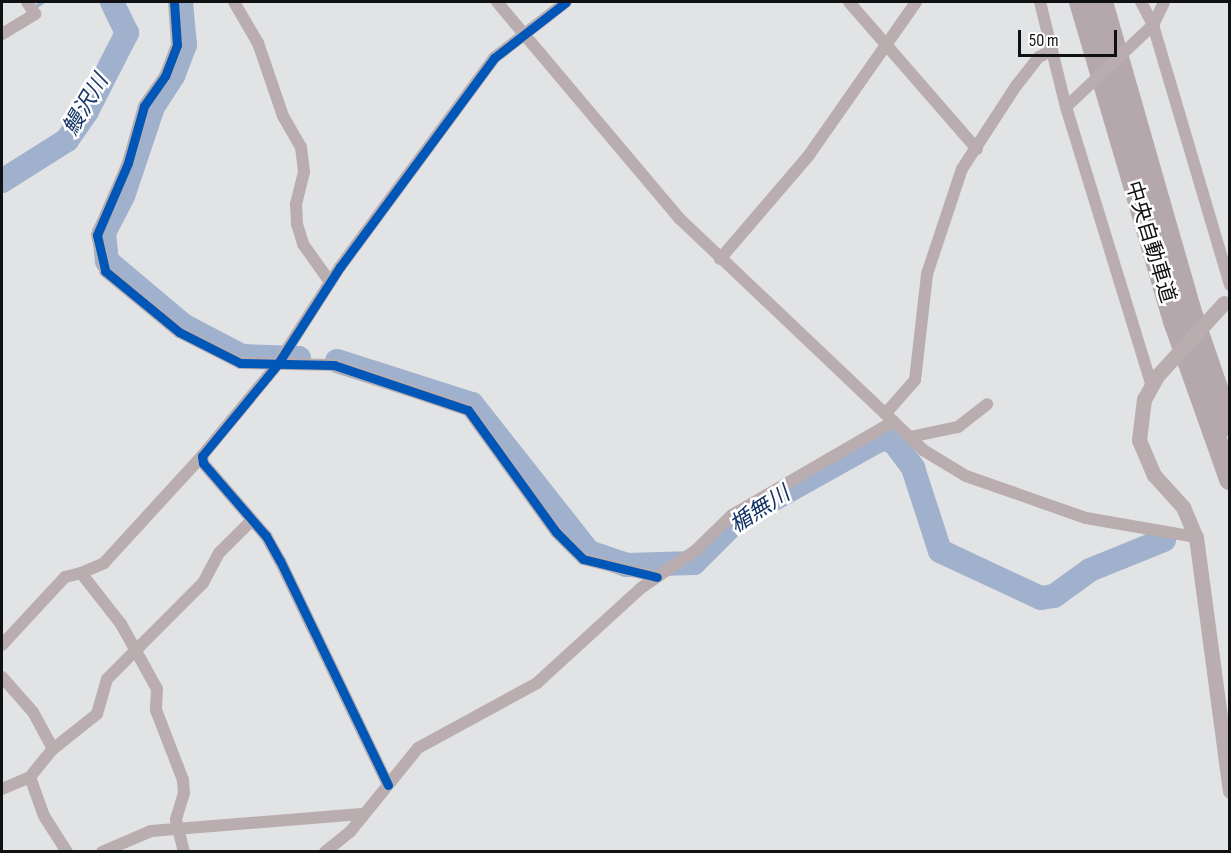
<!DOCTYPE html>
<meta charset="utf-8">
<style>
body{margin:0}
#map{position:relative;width:1231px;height:853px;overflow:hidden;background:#e2e3e4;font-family:"Sofia Sans Condensed","Noto Sans JP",sans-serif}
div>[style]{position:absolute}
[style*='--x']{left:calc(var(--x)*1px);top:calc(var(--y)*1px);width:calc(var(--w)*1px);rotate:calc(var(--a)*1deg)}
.stream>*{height:4px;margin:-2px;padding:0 2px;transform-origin:2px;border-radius:2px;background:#a0b1cd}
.river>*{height:24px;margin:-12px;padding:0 12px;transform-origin:12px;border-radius:12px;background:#a0b1cd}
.minor>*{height:12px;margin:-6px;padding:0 6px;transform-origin:6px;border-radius:6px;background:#baadaf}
.tertiary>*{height:15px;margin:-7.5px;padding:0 7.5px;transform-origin:7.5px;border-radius:7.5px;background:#baadaf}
.motorway>*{height:22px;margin:-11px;padding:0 11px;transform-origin:11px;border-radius:11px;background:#b5a8ad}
.minor-bridge>*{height:12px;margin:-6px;padding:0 6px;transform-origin:6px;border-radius:6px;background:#baadaf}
.tertiary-bridge>*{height:15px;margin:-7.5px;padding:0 7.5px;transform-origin:7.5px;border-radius:7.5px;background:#baadaf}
.cycleway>*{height:9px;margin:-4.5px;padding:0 4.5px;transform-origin:4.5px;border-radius:4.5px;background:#0057b8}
span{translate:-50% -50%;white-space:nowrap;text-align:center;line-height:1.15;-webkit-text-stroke:5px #fff;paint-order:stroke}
.street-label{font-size:21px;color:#101112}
.water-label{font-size:22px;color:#163566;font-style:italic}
.frame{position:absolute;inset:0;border:3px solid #101112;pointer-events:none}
.scale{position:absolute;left:1018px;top:30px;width:99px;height:27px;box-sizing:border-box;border:3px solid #101112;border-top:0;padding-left:8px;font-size:18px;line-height:21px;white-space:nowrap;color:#101112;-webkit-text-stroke:4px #fff;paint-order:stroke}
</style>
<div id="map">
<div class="stream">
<i style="--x:34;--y:8;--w:11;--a:-34"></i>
</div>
<div class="river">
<i style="--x:181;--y:2;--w:43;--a:84.7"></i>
<i style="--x:185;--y:45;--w:33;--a:111"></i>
<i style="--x:173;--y:76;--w:37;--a:123"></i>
<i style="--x:153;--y:107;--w:94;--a:108.6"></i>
<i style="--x:123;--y:196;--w:42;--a:117.2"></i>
<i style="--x:104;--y:233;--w:28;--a:84"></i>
<i style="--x:107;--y:261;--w:99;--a:40.1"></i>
<i style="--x:183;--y:325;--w:67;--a:27.7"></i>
<i style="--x:242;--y:356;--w:57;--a:2"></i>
<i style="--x:2;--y:181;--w:77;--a:-32.2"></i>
<i style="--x:67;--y:140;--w:35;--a:-55"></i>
<i style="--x:87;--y:111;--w:88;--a:-62.9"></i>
<i style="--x:127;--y:33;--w:34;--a:-116"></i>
<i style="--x:337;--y:361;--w:142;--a:17.7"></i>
<i style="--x:472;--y:404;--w:189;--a:51.7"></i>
<i style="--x:589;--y:552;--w:39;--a:19"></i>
<i style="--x:626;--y:565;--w:68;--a:-1.7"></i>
<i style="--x:694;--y:563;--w:62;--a:-45"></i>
<i style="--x:738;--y:519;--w:164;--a:-29.2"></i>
<i style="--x:881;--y:439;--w:12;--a:9"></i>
<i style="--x:893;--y:441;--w:34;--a:53"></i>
<i style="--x:913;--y:468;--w:87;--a:72"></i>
<i style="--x:940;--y:551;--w:111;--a:25"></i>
<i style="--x:1041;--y:598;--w:13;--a:-9"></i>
<i style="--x:1054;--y:596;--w:44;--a:-35.8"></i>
<i style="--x:1090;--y:570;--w:80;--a:-22.1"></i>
</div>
<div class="minor">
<i style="--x:174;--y:2;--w:43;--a:86"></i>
<i style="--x:177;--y:45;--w:33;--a:111"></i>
<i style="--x:165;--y:76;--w:37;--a:125"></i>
<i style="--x:144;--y:106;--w:59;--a:105.7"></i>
<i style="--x:128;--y:163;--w:78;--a:113.3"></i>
<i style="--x:97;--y:235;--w:37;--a:77"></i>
<i style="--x:105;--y:271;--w:96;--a:39.5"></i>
<i style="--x:179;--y:332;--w:68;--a:26.9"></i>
<i style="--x:240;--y:363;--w:94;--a:1.2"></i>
<i style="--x:334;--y:365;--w:141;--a:18.6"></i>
<i style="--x:468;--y:410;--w:150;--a:54.2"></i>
<i style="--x:556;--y:532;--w:38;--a:45"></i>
<i style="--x:583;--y:559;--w:76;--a:13.7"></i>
<i style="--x:234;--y:2;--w:48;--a:59.7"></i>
<i style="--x:258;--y:43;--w:77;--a:71.1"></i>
<i style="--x:283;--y:116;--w:36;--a:60"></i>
<i style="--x:301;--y:147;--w:25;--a:83"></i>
<i style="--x:304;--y:172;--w:33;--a:104"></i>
<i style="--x:296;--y:204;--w:20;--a:87"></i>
<i style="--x:297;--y:224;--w:21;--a:73"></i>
<i style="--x:303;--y:244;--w:47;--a:54.6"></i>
<i style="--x:497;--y:2;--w:284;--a:49.9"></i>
<i style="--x:680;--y:219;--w:335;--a:43.5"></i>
<i style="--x:923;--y:450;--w:50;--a:31.2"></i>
<i style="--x:966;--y:476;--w:127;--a:19.3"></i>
<i style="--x:1086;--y:518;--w:112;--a:9.8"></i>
<i style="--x:849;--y:2;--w:195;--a:49"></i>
<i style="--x:1040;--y:2;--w:108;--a:76.1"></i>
<i style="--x:1066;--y:107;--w:290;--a:72.9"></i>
<i style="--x:1141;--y:2;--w:26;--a:62"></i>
<i style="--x:1153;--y:25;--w:271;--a:73.5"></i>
<i style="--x:1153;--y:25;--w:25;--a:-64"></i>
<i style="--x:2;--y:34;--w:39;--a:-31"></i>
<i style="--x:35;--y:14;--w:14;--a:-124"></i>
<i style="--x:720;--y:259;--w:137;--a:-49.4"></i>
<i style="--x:809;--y:155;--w:187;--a:-55"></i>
<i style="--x:886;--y:413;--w:44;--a:-48.7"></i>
<i style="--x:915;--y:380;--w:107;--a:-83.5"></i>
<i style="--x:927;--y:274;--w:111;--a:-71.6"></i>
<i style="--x:962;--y:169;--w:99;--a:-57"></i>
<i style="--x:1016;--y:86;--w:37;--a:-52"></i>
<i style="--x:1039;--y:57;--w:15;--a:-28"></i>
<i style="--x:910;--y:437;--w:49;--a:-11.8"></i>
<i style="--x:958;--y:427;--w:37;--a:-38"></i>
<i style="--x:81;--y:573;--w:25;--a:-23"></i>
<i style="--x:104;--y:563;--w:145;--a:-47.5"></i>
<i style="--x:2;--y:645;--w:93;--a:-47.2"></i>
<i style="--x:65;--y:577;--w:16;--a:-14"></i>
<i style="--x:81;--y:573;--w:65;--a:51.9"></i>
<i style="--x:121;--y:624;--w:74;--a:61"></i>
<i style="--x:157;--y:689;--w:21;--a:93"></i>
<i style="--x:156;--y:710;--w:75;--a:68.9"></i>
<i style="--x:183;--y:780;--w:13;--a:86"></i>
<i style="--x:184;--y:793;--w:28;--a:107"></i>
<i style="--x:176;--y:820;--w:33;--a:76"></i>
<i style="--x:2;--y:677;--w:47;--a:48.5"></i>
<i style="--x:33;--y:712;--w:42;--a:61.6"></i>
<i style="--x:30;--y:777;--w:41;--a:70.3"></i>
<i style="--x:44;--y:816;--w:43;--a:57.4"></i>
<i style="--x:388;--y:785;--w:249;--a:-115.7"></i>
<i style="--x:280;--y:561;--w:29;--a:-119"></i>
<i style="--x:266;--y:536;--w:96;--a:-130.8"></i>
<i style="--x:203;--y:463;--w:7;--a:-98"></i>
<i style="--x:202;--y:456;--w:118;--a:-50.5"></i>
<i style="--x:277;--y:365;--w:117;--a:-57.3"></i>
<i style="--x:340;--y:267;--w:260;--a:-53.6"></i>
<i style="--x:494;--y:58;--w:91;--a:-37.9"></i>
<i style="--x:2;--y:789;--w:30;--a:-23"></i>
<i style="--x:30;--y:777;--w:36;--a:-51"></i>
<i style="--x:53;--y:749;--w:56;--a:-38.5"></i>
<i style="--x:97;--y:714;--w:36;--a:-74"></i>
<i style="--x:107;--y:679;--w:136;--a:-45"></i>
<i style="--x:203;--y:583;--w:34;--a:-62"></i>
<i style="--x:219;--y:553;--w:45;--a:-45"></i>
<i style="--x:102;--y:852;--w:53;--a:-23.2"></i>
<i style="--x:151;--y:831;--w:214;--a:-4.6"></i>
<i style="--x:325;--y:852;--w:32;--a:-39"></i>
<i style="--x:350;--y:832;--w:108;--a:-51"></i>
<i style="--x:418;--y:748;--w:136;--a:-28.6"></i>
<i style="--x:537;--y:683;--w:141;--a:-42.4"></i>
<i style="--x:641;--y:588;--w:67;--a:-34.6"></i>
<i style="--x:696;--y:550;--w:50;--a:-44.2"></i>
<i style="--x:732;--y:515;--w:187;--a:-30.1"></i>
</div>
<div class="tertiary">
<i style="--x:1157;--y:376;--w:26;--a:119"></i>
<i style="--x:1144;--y:399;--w:41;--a:97"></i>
<i style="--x:1139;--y:440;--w:38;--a:67"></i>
<i style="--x:1154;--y:475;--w:43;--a:47.8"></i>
<i style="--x:1183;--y:507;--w:33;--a:67"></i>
<i style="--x:1196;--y:537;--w:256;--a:82.4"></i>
</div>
<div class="motorway">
<i style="--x:1080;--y:2;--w:333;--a:73.6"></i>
<i style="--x:1174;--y:321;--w:168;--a:70.5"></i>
<i style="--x:1102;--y:2;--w:326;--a:74"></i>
<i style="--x:1192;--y:315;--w:117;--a:71.1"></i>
</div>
<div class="minor-bridge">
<i style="--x:1066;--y:107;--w:120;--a:-43.3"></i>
</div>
<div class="tertiary-bridge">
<i style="--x:1157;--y:376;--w:99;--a:-47.5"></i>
</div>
<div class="cycleway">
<i style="--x:174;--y:2;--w:43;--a:86"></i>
<i style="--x:177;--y:45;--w:33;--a:111"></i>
<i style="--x:165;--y:76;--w:37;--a:125"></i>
<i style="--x:144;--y:106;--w:59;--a:105.7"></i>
<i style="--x:128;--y:163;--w:78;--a:113.3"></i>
<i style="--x:97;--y:235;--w:37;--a:77"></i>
<i style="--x:105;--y:271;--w:96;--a:39.5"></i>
<i style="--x:179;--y:332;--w:68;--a:26.9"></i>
<i style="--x:240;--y:363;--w:94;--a:1.2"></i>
<i style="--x:334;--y:365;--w:141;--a:18.6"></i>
<i style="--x:468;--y:410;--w:150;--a:54.2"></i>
<i style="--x:556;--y:532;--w:38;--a:45"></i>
<i style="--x:583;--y:559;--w:76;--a:13.7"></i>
<i style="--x:388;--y:785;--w:249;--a:-115.7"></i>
<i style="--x:280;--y:561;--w:29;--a:-119"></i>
<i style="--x:266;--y:536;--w:96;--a:-130.8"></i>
<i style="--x:203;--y:463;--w:7;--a:-98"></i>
<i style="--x:202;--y:456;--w:118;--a:-50.5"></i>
<i style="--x:277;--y:365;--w:117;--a:-57.3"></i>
<i style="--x:340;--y:267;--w:260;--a:-53.6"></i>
<i style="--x:494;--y:58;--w:91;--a:-37.9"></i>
</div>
<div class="street-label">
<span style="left:1150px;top:242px;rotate:73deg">中央自動車道</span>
</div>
<div class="water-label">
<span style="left:86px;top:105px;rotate:-59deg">鰻沢川</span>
<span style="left:760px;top:510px;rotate:-33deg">楯無川</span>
</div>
<div class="frame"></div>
<div class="scale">50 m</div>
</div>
